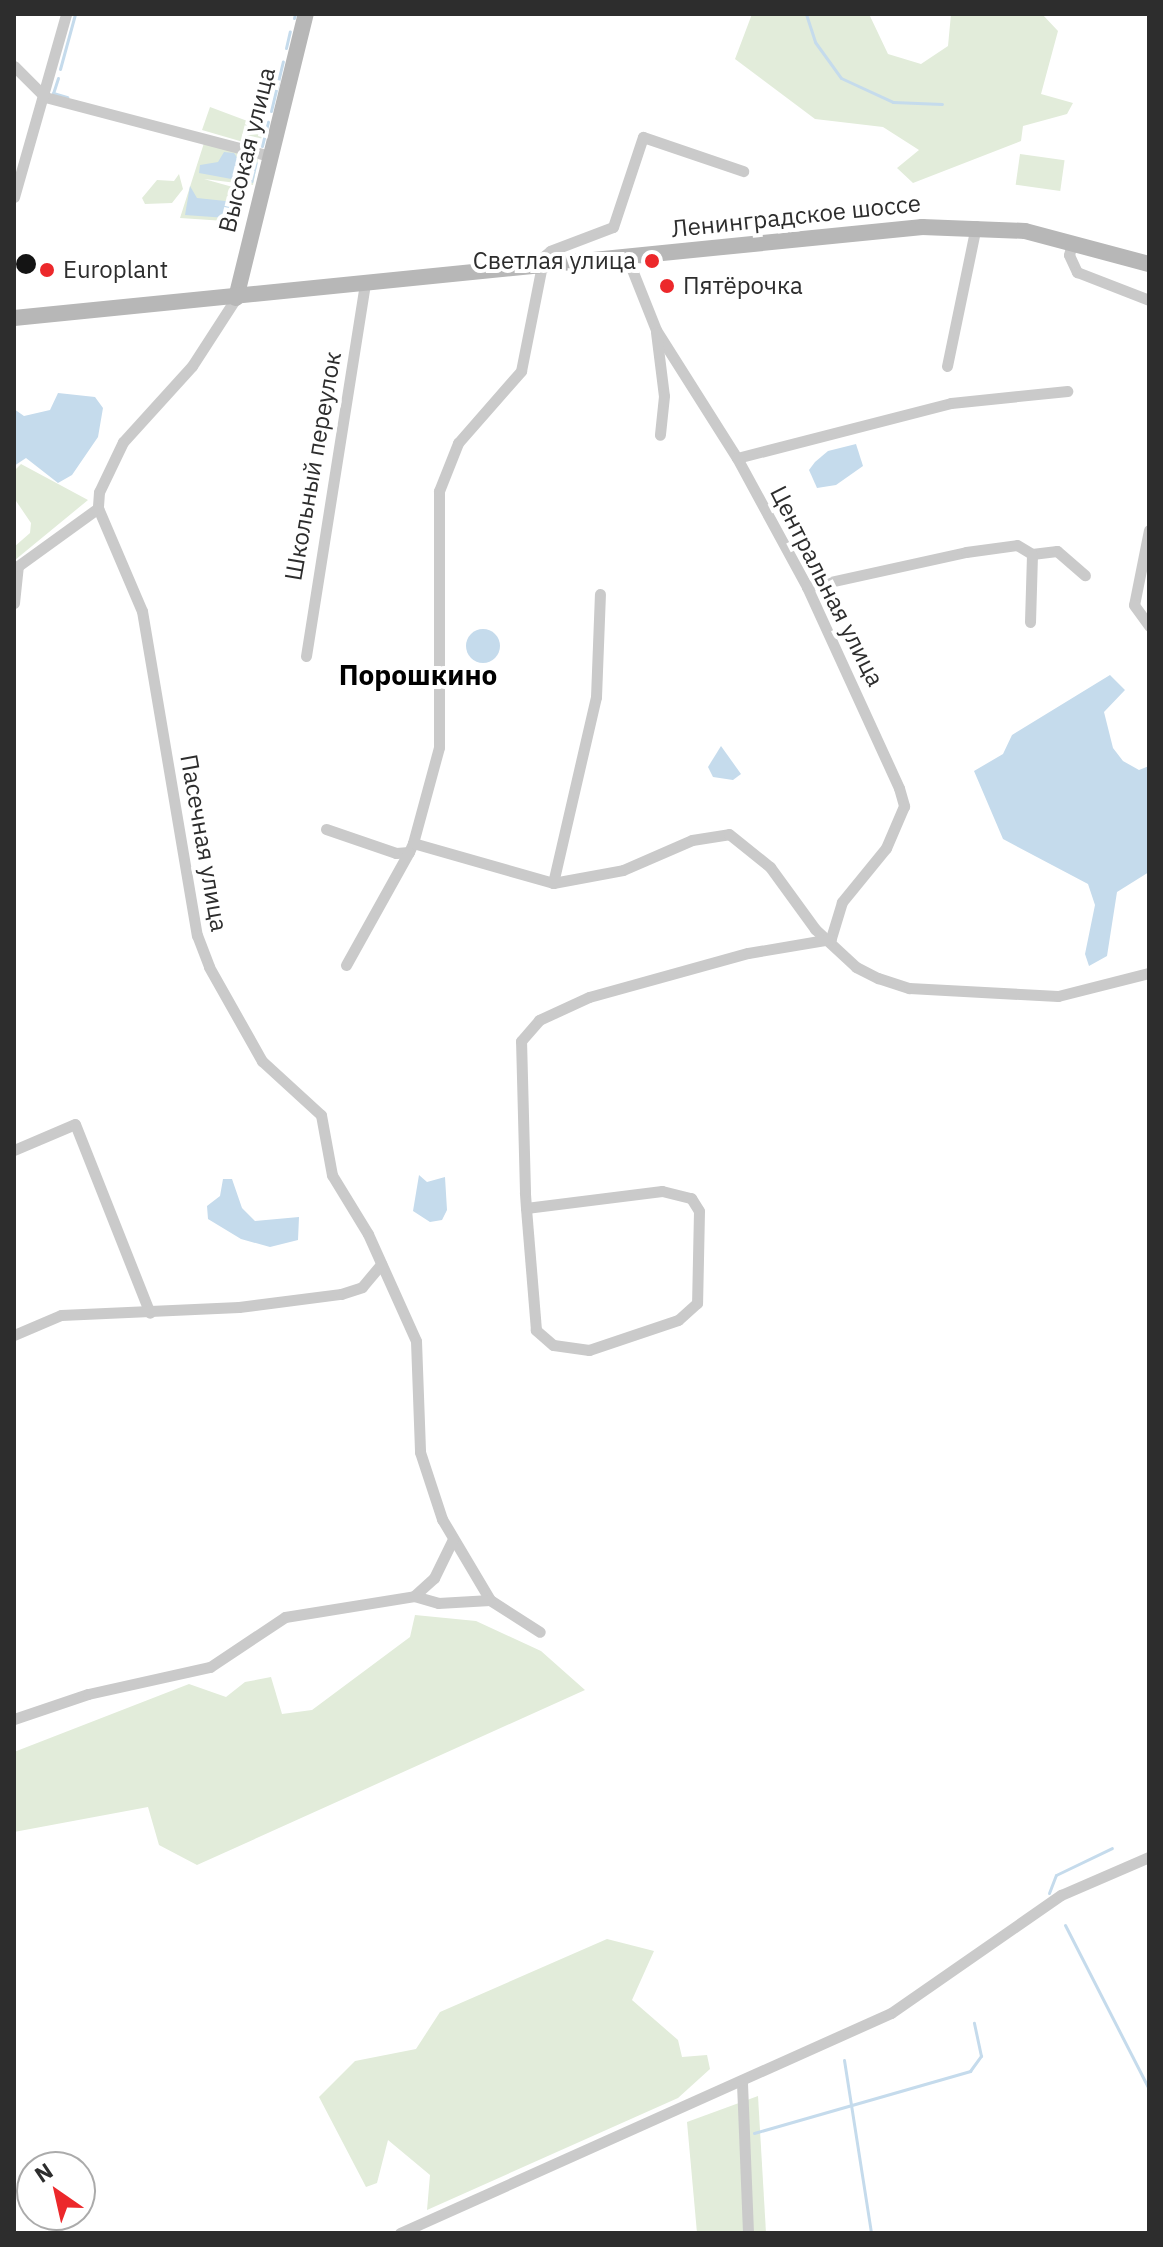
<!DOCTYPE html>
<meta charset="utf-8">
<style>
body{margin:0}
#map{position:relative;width:1163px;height:2247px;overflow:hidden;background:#fff;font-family:"IBM Plex Sans",sans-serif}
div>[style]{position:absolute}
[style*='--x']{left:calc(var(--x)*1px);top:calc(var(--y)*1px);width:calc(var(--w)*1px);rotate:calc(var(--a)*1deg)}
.green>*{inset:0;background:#e2ecda;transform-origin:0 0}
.water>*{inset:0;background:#c5dbec}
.round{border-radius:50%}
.stream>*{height:3px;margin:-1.5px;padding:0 1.5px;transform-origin:1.5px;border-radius:1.5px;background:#c5dbec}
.building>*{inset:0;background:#141414}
.street>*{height:11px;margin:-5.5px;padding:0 5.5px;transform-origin:5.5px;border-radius:5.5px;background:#cacaca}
.secondary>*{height:16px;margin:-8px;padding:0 8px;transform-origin:8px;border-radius:8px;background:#b7b7b7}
.dots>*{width:22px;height:22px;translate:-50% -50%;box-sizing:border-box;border:4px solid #fff;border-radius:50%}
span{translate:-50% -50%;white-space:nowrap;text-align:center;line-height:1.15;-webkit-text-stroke:8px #fff;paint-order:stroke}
.street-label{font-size:24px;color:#2d2d2d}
.poi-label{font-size:24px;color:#2d2d2d}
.right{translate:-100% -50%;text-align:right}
.left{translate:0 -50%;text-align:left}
.quarter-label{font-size:28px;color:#000;font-weight:700}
.frame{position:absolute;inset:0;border:16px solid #2d2d2d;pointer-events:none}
.north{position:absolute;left:16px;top:2151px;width:80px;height:80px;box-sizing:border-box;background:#fff;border:2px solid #ababab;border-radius:50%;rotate:326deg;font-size:22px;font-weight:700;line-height:32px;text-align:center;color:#2d2d2d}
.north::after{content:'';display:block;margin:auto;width:28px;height:36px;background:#ec282b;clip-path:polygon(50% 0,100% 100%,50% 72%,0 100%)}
</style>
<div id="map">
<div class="green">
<i style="clip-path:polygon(752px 14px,869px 14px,888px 54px,921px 64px,948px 46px,951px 14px,1042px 14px,1058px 31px,1041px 94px,1073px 103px,1067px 114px,1023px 126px,1021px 141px,913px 183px,897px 168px,919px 150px,883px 127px,815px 119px,735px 59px)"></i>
<i style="clip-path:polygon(210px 107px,263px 127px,260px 147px,202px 130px)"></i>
<i style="clip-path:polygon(204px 143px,258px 159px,253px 185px,204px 179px,247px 191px,240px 222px,180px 218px)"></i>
<i style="left:1020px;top:154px;width:45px;height:31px;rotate:8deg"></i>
<i style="clip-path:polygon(179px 174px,183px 189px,172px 203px,145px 204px,142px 198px,157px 180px,174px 181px)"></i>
<i style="clip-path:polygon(21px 464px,88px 500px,15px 560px,14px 547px,30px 533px,31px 523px,14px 498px,14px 471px)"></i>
<i style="clip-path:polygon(415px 1615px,476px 1621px,541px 1651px,585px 1690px,197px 1865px,159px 1845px,148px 1807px,14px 1832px,14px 1752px,189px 1684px,226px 1697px,245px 1682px,271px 1677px,282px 1714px,312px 1710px,410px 1637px)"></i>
<i style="clip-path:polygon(607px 1939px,654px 1951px,632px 2000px,678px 2040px,682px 2057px,707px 2055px,710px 2069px,678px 2098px,427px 2210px,430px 2175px,388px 2140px,377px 2183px,366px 2187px,319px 2097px,355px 2061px,416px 2049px,440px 2012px)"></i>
<i style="clip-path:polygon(758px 2096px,766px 2233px,697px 2233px,687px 2122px)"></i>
</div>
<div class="water">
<i style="clip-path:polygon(224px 152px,234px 153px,247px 172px,258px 162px,253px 183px,199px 173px,200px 165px,218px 162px)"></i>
<i style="clip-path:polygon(190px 186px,197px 198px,235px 202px,242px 197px,241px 219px,185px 215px)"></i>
<i style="clip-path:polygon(58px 393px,95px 397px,103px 408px,98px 437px,72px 475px,58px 483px,26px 458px,14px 466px,14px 409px,24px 416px,50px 410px)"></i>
<i style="clip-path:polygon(856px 444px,863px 466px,836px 485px,817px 488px,809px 470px,815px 462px,828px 451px)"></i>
<i class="round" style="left:466px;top:629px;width:34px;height:34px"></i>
<i style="clip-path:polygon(1110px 675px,1125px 690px,1104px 712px,1113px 748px,1123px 761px,1139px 770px,1149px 766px,1149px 872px,1117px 892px,1107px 956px,1089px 966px,1085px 954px,1095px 905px,1088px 884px,1003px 839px,974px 771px,1003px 754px,1012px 735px)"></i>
<i style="clip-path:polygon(721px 746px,741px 774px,733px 780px,713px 777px,708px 767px)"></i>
<i style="clip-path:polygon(419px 1175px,427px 1182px,445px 1177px,447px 1210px,442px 1220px,430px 1222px,413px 1211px)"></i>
<i style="clip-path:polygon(223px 1179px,232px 1179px,242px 1208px,255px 1221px,299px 1217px,298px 1240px,270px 1247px,241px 1239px,208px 1219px,207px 1206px,220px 1196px)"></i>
</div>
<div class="stream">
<i style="--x:806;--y:14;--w:29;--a:72"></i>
<i style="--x:815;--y:42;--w:44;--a:54.2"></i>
<i style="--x:841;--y:78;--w:57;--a:24.8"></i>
<i style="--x:893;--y:102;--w:49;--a:2.3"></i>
<i style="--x:294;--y:18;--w:4;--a:-76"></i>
<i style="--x:286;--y:48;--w:17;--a:-77"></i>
<i style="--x:60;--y:69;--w:57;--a:-74.7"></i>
<i style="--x:58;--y:78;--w:16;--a:108"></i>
<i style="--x:53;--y:93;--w:15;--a:16"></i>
<i style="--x:271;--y:111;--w:51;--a:-76.5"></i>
<i style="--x:262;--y:146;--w:25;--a:-76"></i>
<i style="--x:1049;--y:1893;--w:19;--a:-69"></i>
<i style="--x:1056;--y:1875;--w:62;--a:-25.7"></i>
<i style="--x:1065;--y:1925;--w:184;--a:62.9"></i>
<i style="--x:844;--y:2060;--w:175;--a:81.1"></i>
<i style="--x:754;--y:2133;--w:225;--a:-16"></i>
<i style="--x:970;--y:2071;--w:19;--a:-54"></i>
<i style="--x:981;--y:2056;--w:34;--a:-102"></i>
</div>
<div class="building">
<i class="round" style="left:16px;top:254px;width:20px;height:20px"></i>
</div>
<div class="street">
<i style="--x:14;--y:66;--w:44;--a:45"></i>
<i style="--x:45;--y:97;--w:233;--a:14.7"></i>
<i style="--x:14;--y:197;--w:190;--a:-74.1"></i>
<i style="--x:1072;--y:243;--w:12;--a:104"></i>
<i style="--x:1069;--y:255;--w:19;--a:65"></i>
<i style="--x:1077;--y:272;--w:77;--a:21.3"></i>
<i style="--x:627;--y:257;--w:79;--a:68.3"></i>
<i style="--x:656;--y:330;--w:151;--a:57.7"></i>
<i style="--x:737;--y:458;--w:147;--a:61.5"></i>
<i style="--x:807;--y:587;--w:221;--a:65.4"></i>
<i style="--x:899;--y:788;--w:19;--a:74"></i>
<i style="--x:904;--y:806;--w:46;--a:113.2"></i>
<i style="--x:886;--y:848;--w:70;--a:129.2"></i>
<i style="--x:842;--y:902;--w:39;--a:107"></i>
<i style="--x:533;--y:265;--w:22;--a:-39"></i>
<i style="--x:550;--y:251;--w:67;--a:-20.9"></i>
<i style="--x:613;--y:227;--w:95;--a:-71.6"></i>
<i style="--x:643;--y:137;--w:106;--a:18.8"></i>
<i style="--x:236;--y:298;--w:81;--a:122.9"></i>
<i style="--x:192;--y:366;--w:103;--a:132.2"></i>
<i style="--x:123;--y:442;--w:55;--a:115.6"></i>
<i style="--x:99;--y:492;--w:16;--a:94"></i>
<i style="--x:98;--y:508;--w:112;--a:66.9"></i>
<i style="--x:142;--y:611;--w:329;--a:80.4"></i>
<i style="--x:197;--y:935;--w:34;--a:69"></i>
<i style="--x:209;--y:967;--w:108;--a:60.6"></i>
<i style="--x:262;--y:1061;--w:80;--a:42.5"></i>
<i style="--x:321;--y:1115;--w:61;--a:79.6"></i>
<i style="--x:332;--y:1175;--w:69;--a:58.6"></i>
<i style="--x:368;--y:1234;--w:117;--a:65.8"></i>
<i style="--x:416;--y:1341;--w:111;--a:87.9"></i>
<i style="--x:420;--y:1452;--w:71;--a:71.8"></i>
<i style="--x:442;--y:1519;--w:94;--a:59.3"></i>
<i style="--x:490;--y:1600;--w:59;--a:32.6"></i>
<i style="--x:656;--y:332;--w:64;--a:82.9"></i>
<i style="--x:664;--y:396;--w:39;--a:96"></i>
<i style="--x:947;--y:366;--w:143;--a:-78.3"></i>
<i style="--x:737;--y:458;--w:221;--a:-14.4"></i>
<i style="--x:951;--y:403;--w:117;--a:-5.9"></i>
<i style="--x:1149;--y:530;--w:76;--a:101.3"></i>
<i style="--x:1134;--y:605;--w:26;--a:54"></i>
<i style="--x:1032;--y:554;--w:25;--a:-7"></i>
<i style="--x:1057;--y:551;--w:37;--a:41"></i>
<i style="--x:807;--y:587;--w:163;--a:-12.4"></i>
<i style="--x:966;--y:552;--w:51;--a:-7.8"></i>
<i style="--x:1017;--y:545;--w:17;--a:31"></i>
<i style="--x:14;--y:603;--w:37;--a:-84"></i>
<i style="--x:18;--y:566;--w:99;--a:-35.9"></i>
<i style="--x:1030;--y:622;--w:68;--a:-88.3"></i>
<i style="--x:306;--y:656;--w:376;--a:-81"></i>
<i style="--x:326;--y:829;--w:74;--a:18.9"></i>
<i style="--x:396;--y:853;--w:13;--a:-4"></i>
<i style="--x:409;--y:852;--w:10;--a:-66"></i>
<i style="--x:413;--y:843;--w:146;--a:15.9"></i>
<i style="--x:553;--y:883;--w:71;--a:-10.5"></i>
<i style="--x:623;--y:870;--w:75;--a:-23.5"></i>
<i style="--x:692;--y:840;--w:37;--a:-9"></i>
<i style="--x:729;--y:834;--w:53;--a:38.8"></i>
<i style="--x:770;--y:867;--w:77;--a:54"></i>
<i style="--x:815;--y:929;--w:56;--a:42.8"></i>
<i style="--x:856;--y:967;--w:25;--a:27"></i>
<i style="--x:878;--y:978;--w:33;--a:18"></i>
<i style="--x:909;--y:988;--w:149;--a:3.1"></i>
<i style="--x:1058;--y:996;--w:94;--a:-14.2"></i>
<i style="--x:413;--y:843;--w:99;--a:-74.8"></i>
<i style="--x:439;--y:747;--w:256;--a:-90"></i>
<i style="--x:439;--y:491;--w:52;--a:-68.4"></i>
<i style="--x:458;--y:443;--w:96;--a:-48.8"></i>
<i style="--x:521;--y:371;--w:108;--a:-78.8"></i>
<i style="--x:553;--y:883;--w:191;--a:-77"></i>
<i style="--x:596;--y:697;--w:103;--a:-87.8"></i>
<i style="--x:346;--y:965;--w:129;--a:-60.9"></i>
<i style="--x:14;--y:1150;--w:66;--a:-23.1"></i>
<i style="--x:75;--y:1124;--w:203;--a:68.4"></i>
<i style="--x:526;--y:1208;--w:137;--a:-7.1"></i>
<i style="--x:662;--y:1191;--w:30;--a:14"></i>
<i style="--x:691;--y:1198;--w:15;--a:58"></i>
<i style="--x:699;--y:1211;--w:92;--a:91.2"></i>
<i style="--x:697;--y:1303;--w:25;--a:138"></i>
<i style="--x:678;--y:1320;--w:94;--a:161.4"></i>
<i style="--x:589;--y:1350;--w:36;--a:-172"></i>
<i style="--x:553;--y:1345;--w:23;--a:-139"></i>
<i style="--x:536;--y:1330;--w:122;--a:-94.7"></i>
<i style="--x:526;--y:1208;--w:16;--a:-94"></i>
<i style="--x:525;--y:1192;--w:151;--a:-91.5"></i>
<i style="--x:521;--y:1041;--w:28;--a:-49"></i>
<i style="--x:539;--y:1020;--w:55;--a:-24.7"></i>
<i style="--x:589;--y:997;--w:165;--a:-15.5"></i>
<i style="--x:748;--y:953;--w:84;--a:-9.6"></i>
<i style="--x:14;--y:1335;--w:51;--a:-23.1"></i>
<i style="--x:61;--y:1315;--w:178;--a:-2.6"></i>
<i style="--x:239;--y:1307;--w:103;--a:-7.3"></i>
<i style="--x:341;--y:1294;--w:22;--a:-18"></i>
<i style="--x:362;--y:1287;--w:30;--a:-50"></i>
<i style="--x:414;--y:1596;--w:25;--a:16"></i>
<i style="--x:438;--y:1603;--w:52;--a:-3.3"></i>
<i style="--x:14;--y:1719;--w:78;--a:-18.7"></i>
<i style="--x:88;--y:1694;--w:125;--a:-12.5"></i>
<i style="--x:210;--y:1667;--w:90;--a:-33.7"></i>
<i style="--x:285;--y:1617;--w:131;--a:-9.2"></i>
<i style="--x:414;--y:1596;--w:27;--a:-42"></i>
<i style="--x:434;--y:1578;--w:43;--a:-64"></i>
<i style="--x:742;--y:2083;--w:150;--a:87.7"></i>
<i style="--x:400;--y:2233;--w:538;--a:-24.14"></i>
<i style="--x:891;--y:2013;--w:207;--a:-34.8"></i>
<i style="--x:1061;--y:1895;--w:96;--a:-23.4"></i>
</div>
<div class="secondary">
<i style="--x:236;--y:298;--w:292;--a:-76.2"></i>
<i style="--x:14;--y:318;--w:913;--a:-5.72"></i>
<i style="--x:922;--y:227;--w:103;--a:2.2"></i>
<i style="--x:1025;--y:231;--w:128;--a:14.9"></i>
</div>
<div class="dots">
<i style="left:652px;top:261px;background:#ec282b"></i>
<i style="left:47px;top:270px;background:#ec282b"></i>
<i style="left:667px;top:286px;background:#ec282b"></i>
</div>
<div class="street-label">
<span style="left:247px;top:150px;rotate:-76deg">Высокая улица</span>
<span style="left:796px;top:216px;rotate:-6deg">Ленинградское шоссе</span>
<span style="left:313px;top:466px;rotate:-80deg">Школьный переулок</span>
<span style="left:827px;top:586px;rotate:63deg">Центральная улица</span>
<span style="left:204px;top:843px;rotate:80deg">Пасечная улица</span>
</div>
<div class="poi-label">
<span class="right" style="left:636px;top:261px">Светлая улица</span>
<span class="left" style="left:63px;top:270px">Europlant</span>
<span class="left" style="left:683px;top:286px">Пятёрочка</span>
</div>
<div class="quarter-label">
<span style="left:418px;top:675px">Порошкино</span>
</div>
<div class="frame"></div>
<div class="north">N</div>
</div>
